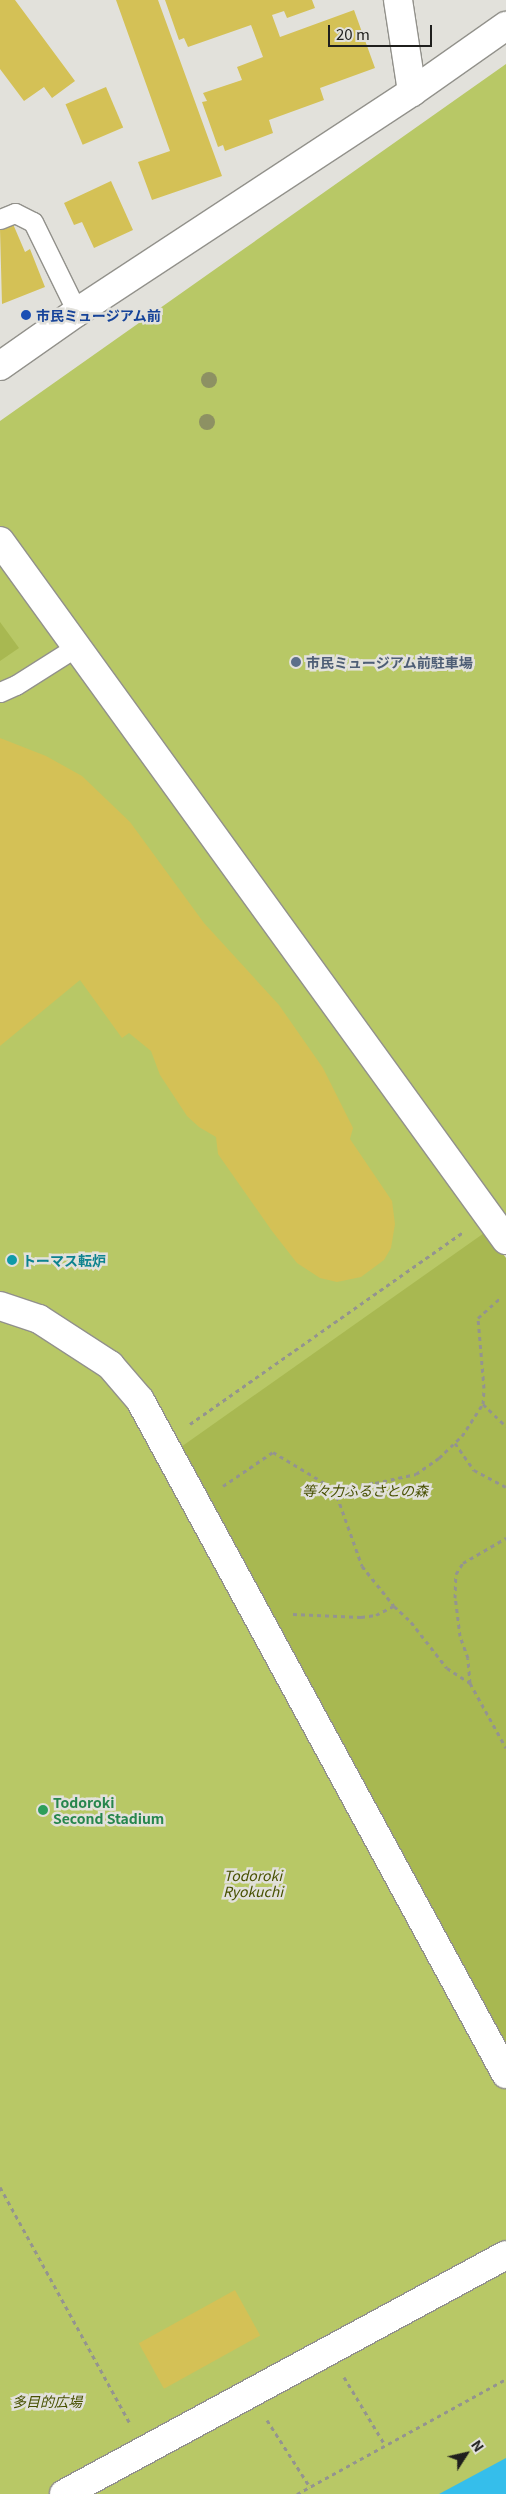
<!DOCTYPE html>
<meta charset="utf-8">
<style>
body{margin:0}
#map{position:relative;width:506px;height:2494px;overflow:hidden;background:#e2e1db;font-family:Georgia,"Noto Sans JP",serif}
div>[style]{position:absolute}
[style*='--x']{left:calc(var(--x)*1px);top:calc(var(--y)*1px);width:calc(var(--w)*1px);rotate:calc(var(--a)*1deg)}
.green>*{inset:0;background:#b8c866}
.forest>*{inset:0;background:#a8b851}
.water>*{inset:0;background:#35beeb}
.building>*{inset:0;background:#d4c156;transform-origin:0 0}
.path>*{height:3px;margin-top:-1.5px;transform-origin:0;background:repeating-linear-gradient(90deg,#94948f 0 4px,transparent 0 8px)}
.roads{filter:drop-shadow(1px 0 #92918b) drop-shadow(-1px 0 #92918b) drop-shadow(0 1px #92918b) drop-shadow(0 -1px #92918b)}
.lane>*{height:19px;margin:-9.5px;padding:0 9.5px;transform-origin:9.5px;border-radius:9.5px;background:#fff}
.street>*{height:28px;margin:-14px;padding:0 14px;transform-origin:14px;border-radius:14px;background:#fff}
.secondary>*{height:28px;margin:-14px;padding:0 14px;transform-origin:14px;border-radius:14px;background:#fff}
.trees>*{width:16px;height:16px;margin:-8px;border-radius:50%;background:#8d9163}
.dots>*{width:14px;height:14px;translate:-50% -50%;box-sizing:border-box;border:2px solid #e2e1db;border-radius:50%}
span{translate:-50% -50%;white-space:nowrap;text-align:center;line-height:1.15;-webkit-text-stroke:5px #e2e1db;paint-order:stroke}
.transit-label{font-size:14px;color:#164399;font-weight:700}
.left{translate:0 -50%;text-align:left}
.service-label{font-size:14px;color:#4e5e75;font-weight:700}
.culture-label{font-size:14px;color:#0d838f;font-weight:700}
.park-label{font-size:14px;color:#475000;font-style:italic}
.leisure-label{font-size:14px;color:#27864d;font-weight:700}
.north{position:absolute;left:441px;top:2429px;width:50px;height:50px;-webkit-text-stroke:4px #e2e1db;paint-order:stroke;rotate:55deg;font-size:14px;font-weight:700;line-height:20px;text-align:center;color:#1f1f1d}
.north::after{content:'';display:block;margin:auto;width:18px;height:22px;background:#1f1f1d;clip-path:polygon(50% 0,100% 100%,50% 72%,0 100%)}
.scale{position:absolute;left:328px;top:25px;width:104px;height:22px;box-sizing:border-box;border:2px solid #1f1f1d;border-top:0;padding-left:6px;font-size:15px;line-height:18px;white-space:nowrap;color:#1f1f1d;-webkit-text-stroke:4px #e2e1db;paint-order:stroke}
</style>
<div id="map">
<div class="green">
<i style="clip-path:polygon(506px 64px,506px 1240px,490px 1250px,506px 1271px,506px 2494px,0 2494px,0 421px)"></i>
</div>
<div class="forest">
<i style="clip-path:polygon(0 622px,19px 648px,0 661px)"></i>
<i style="clip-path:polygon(487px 1231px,506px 1258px,506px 2051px,181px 1447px)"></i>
</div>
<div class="water">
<i style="clip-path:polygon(506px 2458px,506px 2494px,439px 2494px)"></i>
</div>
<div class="building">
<i style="clip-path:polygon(0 0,15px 0,75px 81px,52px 98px,44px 87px,24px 101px,0 69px)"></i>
<i style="clip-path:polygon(116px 0,158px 0,222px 176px,152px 200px,138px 162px,170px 151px)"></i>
<i style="clip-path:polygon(165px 0,312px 0,315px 8px,287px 18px,284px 11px,272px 15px,280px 37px,354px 10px,375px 68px,320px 88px,324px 100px,269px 120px,273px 133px,225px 151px,223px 145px,218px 147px,202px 102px,207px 101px,203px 93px,242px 80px,237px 67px,263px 57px,251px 25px,188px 47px,184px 38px,179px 40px)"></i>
<i style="left:106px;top:87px;width:44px;height:44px;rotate:67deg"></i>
<i style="clip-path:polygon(111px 181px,133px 230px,94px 248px,82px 222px,74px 225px,64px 203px)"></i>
<i style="clip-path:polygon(13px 224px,25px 252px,30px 249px,45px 287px,2px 304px,0 229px)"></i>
<i style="clip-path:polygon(0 738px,46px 756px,82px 776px,130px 822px,204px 923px,279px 1005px,323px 1068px,353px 1128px,350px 1139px,392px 1201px,395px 1224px,391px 1248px,384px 1260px,361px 1277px,337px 1282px,320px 1278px,297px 1263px,272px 1231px,218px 1154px,216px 1137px,199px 1127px,187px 1116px,160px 1075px,151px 1051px,129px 1033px,122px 1038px,80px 980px,0 1046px)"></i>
<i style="left:235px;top:2290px;width:52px;height:110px;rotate:61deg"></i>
</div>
<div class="path">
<i style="--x:483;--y:1404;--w:32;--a:44"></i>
<i style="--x:190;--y:1424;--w:334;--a:-35.1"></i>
<i style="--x:455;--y:1443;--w:33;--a:55"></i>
<i style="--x:474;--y:1470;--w:36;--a:28"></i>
<i style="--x:223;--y:1486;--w:60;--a:-34.2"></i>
<i style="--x:273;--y:1452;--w:64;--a:31"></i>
<i style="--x:328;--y:1485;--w:14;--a:51"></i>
<i style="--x:337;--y:1496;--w:74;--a:70.3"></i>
<i style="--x:362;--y:1566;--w:51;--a:51.3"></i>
<i style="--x:337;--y:1496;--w:12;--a:-48"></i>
<i style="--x:345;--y:1487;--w:30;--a:-8"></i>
<i style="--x:375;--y:1483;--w:42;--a:-12.4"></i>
<i style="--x:416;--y:1474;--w:28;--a:-35"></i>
<i style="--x:439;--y:1458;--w:32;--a:-44"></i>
<i style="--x:462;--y:1436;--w:38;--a:-57"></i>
<i style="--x:483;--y:1404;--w:16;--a:-86"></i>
<i style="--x:484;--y:1388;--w:70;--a:-94.9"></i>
<i style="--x:478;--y:1318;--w:31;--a:-42"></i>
<i style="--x:293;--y:1614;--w:68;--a:2.5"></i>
<i style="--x:361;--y:1617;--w:15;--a:-8"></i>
<i style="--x:376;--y:1615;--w:20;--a:-27"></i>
<i style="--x:394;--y:1606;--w:23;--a:43"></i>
<i style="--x:411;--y:1622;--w:58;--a:52"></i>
<i style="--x:447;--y:1668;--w:27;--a:33"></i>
<i style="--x:470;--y:1683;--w:74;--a:61"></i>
<i style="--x:470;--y:1683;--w:25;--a:-95"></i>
<i style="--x:468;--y:1658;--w:23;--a:-110"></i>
<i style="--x:460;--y:1636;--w:38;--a:-97"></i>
<i style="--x:455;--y:1598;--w:24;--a:-88"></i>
<i style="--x:456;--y:1574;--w:13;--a:-58"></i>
<i style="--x:463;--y:1563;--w:50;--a:-30.2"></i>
<i style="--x:0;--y:2187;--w:269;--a:61.2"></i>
<i style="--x:344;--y:2377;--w:79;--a:58.9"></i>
<i style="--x:267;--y:2420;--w:80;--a:57.3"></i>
<i style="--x:297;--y:2494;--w:239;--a:-28.8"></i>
</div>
<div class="roads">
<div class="lane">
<i style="--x:0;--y:219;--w:16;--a:-22"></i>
<i style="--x:15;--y:213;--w:20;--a:27"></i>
<i style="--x:33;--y:222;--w:100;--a:63.9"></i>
<i style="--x:0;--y:692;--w:17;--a:-24"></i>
<i style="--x:16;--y:685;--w:71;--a:-32.3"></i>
</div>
<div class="street">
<i style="--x:398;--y:0;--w:93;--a:81.3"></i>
<i style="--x:0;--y:1306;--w:41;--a:18.4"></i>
<i style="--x:39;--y:1319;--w:85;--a:32.9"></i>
<i style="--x:110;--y:1365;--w:46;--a:49.4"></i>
<i style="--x:140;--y:1400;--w:767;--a:61.5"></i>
</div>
<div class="secondary">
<i style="--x:0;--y:366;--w:94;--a:-35"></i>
<i style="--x:77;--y:312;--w:401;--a:-33.3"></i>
<i style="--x:412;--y:92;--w:115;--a:-35.1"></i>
<i style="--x:0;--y:541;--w:863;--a:54.1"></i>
<i style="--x:64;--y:2494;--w:502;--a:-28.4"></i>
</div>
</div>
<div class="trees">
<i style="left:209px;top:380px"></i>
<i style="left:207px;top:422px"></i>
</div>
<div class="dots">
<i style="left:26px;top:315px;background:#1a4fb4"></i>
<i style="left:296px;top:662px;background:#5c6f8a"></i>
<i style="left:12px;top:1260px;background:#0f9aa8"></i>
<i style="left:43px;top:1810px;background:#2e9e5b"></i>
</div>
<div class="transit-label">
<span class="left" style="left:36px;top:315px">市民ミュージアム前</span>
</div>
<div class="service-label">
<span class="left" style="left:306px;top:662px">市民ミュージアム前駐車場</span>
</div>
<div class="culture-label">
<span class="left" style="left:22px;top:1260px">トーマス転炉</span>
</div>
<div class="park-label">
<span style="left:365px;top:1490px">等々力ふるさとの森</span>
<span style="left:253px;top:1883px">Todoroki<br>Ryokuchi</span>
<span style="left:47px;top:2401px">多目的広場</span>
</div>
<div class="leisure-label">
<span class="left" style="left:53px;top:1810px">Todoroki<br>Second Stadium</span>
</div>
<div class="north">N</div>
<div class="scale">20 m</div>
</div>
